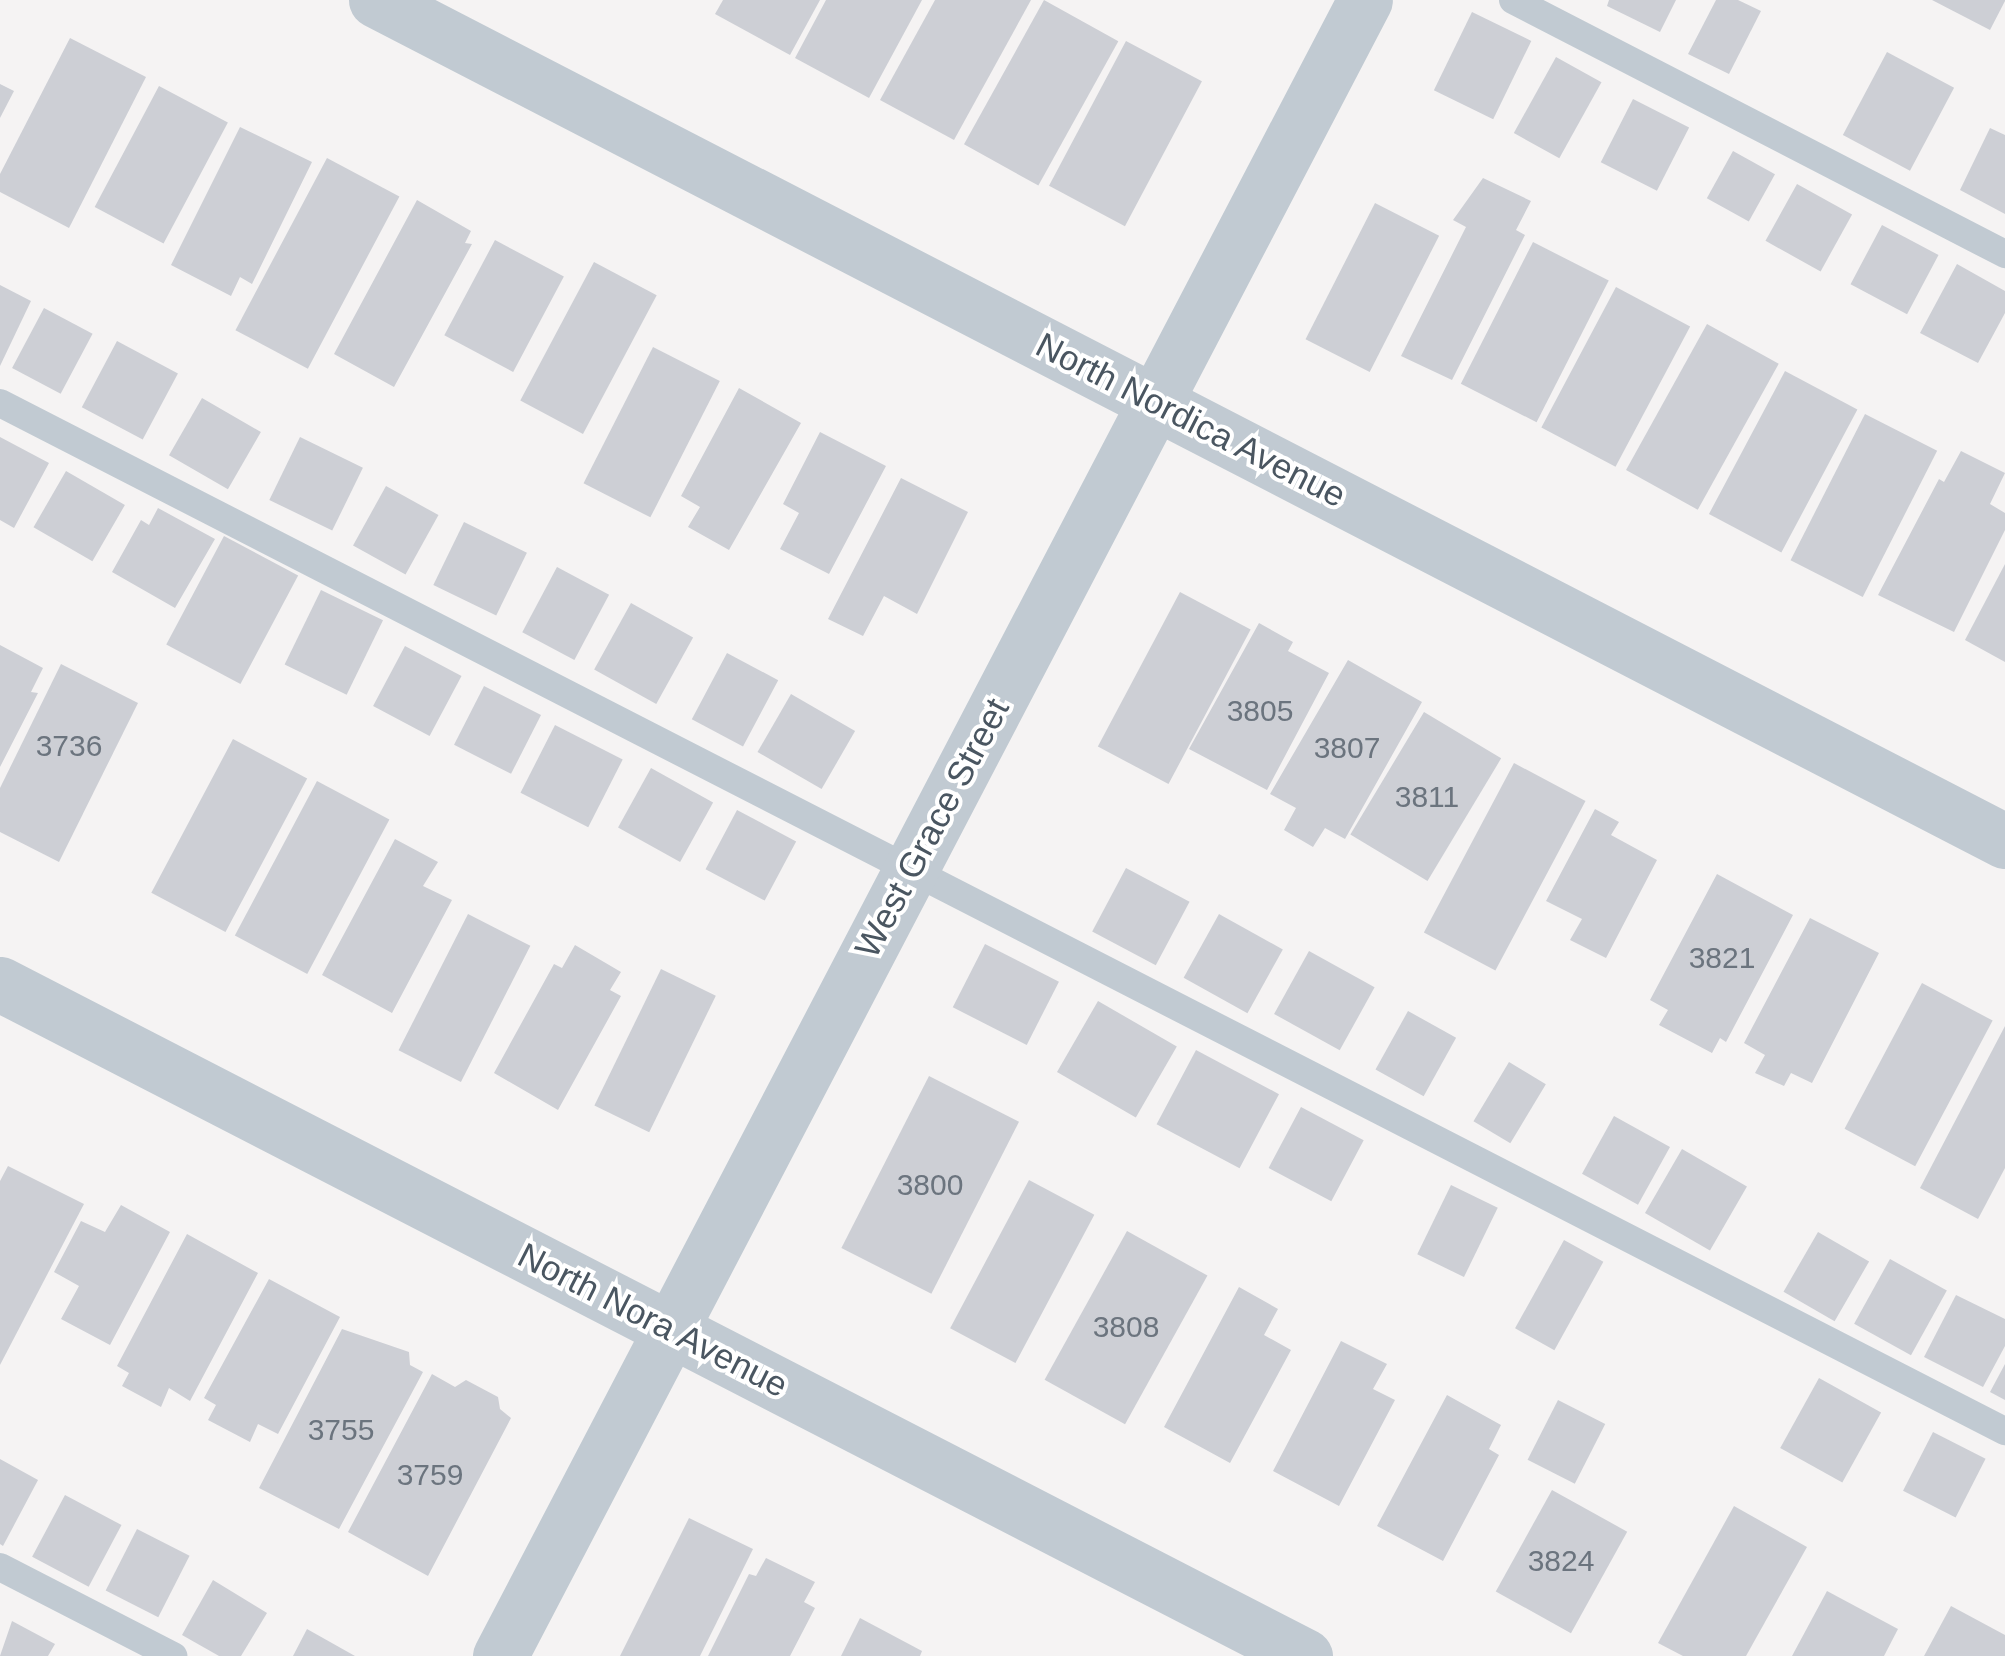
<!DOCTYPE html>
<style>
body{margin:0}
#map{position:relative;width:2005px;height:1656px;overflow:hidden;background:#f5f3f3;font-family:Helvetica,sans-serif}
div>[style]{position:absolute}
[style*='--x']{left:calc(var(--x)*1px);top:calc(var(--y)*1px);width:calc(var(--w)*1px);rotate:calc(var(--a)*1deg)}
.building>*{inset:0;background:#cdcfd5;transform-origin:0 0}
.service>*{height:28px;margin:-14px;padding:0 14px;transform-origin:14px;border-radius:14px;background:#c1cad2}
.minor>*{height:55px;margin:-27.5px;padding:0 27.5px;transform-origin:27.5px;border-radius:27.5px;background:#c1cad2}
span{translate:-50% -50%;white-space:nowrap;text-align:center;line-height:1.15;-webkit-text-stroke:8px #fff;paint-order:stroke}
.number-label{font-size:30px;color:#6b747e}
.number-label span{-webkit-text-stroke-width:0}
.street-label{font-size:35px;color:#4a5661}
</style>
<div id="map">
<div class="building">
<i style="clip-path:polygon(723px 0,820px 0,790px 55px,715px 14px)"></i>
<i style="clip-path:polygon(826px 0,922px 0,869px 98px,795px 58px)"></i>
<i style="clip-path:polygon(935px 0,1031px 0,954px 140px,880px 100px)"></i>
<i style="left:1044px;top:0;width:85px;height:165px;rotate:29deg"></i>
<i style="clip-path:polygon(1609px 0,1676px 0,1660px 32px,1607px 6px)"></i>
<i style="clip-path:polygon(1716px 0,1738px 0,1761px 11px,1729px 74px,1688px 54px)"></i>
<i style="clip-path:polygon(1932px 0,2005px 0,2005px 1px,1990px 30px)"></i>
<i style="left:1472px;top:12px;width:66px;height:87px;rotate:26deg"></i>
<i style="clip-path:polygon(70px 38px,146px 77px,69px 228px,0 192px,0 174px)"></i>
<i style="left:1126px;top:41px;width:86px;height:164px;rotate:28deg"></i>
<i style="left:1887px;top:52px;width:76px;height:94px;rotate:28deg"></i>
<i style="left:1556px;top:57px;width:52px;height:87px;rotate:29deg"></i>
<i style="clip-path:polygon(0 84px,14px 91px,0 118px)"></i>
<i style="left:159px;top:86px;width:78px;height:137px;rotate:28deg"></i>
<i style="left:1633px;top:99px;width:63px;height:71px;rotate:27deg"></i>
<i style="clip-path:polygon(240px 127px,312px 162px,252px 284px,240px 277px,231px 296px,171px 265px)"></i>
<i style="clip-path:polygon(1990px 128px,2005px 135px,2005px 214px,1960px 190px)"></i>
<i style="left:1733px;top:151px;width:48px;height:54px;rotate:29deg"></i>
<i style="left:327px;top:158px;width:82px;height:195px;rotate:28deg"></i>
<i style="clip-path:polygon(1483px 178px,1531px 201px,1516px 230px,1525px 235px,1452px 380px,1401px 356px,1466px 227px,1453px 220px)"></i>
<i style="left:1797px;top:184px;width:63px;height:65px;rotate:29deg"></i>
<i style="clip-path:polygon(417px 200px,471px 231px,465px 243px,472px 244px,394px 387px,334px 354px)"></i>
<i style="left:1375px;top:203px;width:72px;height:153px;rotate:27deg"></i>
<i style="left:1882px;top:225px;width:64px;height:67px;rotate:28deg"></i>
<i style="left:495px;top:240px;width:78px;height:108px;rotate:28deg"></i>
<i style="left:1533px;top:242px;width:85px;height:159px;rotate:27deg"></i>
<i style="left:594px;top:262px;width:71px;height:157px;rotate:28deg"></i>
<i style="clip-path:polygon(1957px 264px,2005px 291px,2005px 313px,1978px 363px,1920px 333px)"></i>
<i style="clip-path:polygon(0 285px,31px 301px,0 366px)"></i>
<i style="left:1616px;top:287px;width:84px;height:159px;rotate:28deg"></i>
<i style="left:44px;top:308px;width:55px;height:68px;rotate:28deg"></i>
<i style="left:1707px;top:324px;width:82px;height:167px;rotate:29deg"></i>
<i style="left:117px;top:341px;width:69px;height:75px;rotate:28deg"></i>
<i style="left:653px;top:347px;width:75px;height:153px;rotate:27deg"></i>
<i style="left:1785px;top:371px;width:82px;height:162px;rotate:28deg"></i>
<i style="clip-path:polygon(739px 388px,801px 423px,729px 550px,688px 527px,700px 507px,681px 496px)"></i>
<i style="left:202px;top:398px;width:68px;height:66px;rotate:30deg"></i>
<i style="left:1865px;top:414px;width:81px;height:164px;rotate:27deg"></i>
<i style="clip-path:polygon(820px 432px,886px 466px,829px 574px,780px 549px,799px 513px,783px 504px)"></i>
<i style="clip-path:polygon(0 437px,49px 463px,14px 528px,0 520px)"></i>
<i style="left:300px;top:437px;width:70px;height:70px;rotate:26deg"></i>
<i style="clip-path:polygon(1961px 451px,2005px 473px,1990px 504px,2005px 513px,2005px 530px,1954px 632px,1878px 595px,1939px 479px,1944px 482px)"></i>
<i style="left:66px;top:471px;width:68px;height:65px;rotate:30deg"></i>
<i style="clip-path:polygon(901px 478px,968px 512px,917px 614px,884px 596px,863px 636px,828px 619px)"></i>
<i style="left:386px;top:486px;width:60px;height:68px;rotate:29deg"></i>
<i style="clip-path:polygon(158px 508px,215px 539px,175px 608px,112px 572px,141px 520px,149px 525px)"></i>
<i style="left:464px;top:522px;width:70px;height:70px;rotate:26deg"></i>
<i style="left:224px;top:536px;width:84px;height:123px;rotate:28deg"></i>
<i style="clip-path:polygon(2005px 564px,2005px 662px,1965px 640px)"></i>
<i style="left:557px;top:567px;width:59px;height:74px;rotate:28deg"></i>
<i style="left:321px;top:590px;width:69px;height:83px;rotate:26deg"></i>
<i style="left:1180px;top:592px;width:80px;height:175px;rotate:28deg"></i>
<i style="left:631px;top:603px;width:71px;height:76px;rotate:29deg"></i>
<i style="clip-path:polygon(1259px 623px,1293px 642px,1288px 651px,1329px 673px,1267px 790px,1189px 749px)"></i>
<i style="clip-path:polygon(0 645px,43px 668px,31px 692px,38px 693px,0 767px)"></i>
<i style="left:405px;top:646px;width:64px;height:68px;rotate:28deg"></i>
<i style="left:727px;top:653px;width:58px;height:75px;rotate:28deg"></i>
<i style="clip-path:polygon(1348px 660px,1422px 702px,1345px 839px,1325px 828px,1313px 847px,1284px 830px,1296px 808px,1270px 794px)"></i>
<i style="clip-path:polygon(61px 664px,138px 703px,59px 862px,0 832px,0 788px)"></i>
<i style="left:484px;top:686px;width:64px;height:66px;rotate:27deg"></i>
<i style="left:791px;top:694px;width:74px;height:67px;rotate:30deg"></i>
<i style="left:1424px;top:712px;width:90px;height:143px;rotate:31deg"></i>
<i style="left:555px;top:725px;width:76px;height:76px;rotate:27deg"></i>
<i style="left:233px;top:739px;width:84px;height:174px;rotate:28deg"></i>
<i style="left:1514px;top:763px;width:81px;height:192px;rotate:28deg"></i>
<i style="left:651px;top:768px;width:71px;height:68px;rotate:29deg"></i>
<i style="left:317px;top:781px;width:82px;height:175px;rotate:28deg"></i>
<i style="clip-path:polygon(1595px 809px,1619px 822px,1611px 835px,1657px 860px,1606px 958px,1570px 940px,1582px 919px,1546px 901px)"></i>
<i style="left:737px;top:810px;width:67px;height:67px;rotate:28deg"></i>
<i style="clip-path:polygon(395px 839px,438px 862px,423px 886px,452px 900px,392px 1013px,322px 975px)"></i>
<i style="left:1126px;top:868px;width:72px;height:72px;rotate:28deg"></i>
<i style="clip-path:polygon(1717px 874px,1793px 915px,1726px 1042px,1720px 1038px,1712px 1053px,1659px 1025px,1668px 1010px,1650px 1000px)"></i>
<i style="left:468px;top:914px;width:70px;height:153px;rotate:27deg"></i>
<i style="left:1219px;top:914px;width:73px;height:73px;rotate:29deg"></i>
<i style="clip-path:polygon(1810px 918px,1879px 953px,1812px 1083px,1791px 1073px,1784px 1086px,1755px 1073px,1765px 1055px,1744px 1043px)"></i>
<i style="left:985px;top:944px;width:83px;height:71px;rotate:27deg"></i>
<i style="clip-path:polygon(575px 945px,621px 972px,610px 990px,621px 996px,558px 1110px,494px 1073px,554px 964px,562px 968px)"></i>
<i style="left:1309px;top:951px;width:75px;height:72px;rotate:29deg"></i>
<i style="left:661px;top:969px;width:61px;height:152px;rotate:26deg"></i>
<i style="left:1922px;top:983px;width:80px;height:165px;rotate:28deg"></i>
<i style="left:1098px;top:1001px;width:91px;height:82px;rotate:30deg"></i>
<i style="left:1408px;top:1011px;width:55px;height:67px;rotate:29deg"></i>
<i style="clip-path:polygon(2005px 1026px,2005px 1168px,1978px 1219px,1920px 1188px)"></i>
<i style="left:1196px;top:1050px;width:94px;height:84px;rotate:28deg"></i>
<i style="left:1509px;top:1062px;width:43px;height:69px;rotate:31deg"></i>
<i style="left:929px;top:1076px;width:101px;height:193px;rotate:27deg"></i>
<i style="left:1301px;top:1107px;width:71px;height:69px;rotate:28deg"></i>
<i style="left:1614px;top:1116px;width:64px;height:66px;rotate:29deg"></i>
<i style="left:1682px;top:1149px;width:75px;height:74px;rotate:30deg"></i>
<i style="clip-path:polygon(8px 1166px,84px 1204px,0 1365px,0 1181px)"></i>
<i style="left:1029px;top:1180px;width:74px;height:168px;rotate:28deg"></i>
<i style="left:1451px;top:1185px;width:52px;height:77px;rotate:26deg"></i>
<i style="clip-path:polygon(121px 1205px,170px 1232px,110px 1345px,61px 1319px,79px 1286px,54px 1272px,81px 1221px,105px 1232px)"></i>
<i style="left:1127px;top:1231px;width:92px;height:170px;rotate:29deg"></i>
<i style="left:1818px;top:1232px;width:59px;height:69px;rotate:30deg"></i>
<i style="clip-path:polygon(187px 1234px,258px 1273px,190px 1401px,169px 1388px,161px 1407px,122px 1386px,129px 1373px,117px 1366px)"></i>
<i style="left:1564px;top:1240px;width:45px;height:101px;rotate:29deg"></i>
<i style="left:1890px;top:1259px;width:65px;height:74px;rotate:29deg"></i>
<i style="clip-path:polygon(269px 1279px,340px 1317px,278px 1434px,258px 1424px,250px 1442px,208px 1420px,216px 1405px,204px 1398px)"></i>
<i style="clip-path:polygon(1239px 1287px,1278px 1309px,1264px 1335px,1291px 1350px,1230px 1463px,1164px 1427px)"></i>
<i style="clip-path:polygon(1956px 1295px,2005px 1319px,2005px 1346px,1983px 1387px,1924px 1357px)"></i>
<i style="clip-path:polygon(342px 1329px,409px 1352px,410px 1365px,423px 1372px,339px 1529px,259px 1488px)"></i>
<i style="clip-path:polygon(1341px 1341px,1387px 1364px,1373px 1389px,1395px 1400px,1339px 1506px,1273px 1471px)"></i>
<i style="clip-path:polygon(2005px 1364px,2005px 1400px,1990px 1392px)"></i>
<i style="clip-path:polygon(432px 1374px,455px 1387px,466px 1380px,498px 1397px,500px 1409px,511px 1418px,428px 1576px,348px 1532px)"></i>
<i style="left:1819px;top:1378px;width:71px;height:80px;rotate:29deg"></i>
<i style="clip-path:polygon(1447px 1395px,1501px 1425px,1489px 1449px,1499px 1455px,1443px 1561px,1377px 1526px)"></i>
<i style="left:1558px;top:1400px;width:53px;height:67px;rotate:27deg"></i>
<i style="left:1933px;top:1432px;width:59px;height:66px;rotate:27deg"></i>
<i style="clip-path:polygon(0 1459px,38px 1480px,3px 1546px,0 1544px)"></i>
<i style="left:1552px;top:1490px;width:86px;height:116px;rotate:29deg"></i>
<i style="left:65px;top:1495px;width:64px;height:70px;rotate:28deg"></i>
<i style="clip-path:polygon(1734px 1506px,1807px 1547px,1746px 1656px,1683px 1656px,1658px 1643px)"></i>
<i style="clip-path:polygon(689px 1518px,753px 1549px,700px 1656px,620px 1656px)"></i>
<i style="left:137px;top:1529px;width:59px;height:69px;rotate:27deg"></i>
<i style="clip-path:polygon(766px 1558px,815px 1582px,804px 1602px,815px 1608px,790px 1656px,708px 1656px,749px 1574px,756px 1576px)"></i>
<i style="clip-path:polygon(213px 1580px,267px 1613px,241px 1656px,219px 1656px,182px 1635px)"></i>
<i style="clip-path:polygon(1827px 1591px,1898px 1629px,1884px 1656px,1792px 1656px)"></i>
<i style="clip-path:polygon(1951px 1606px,2005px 1635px,2005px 1656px,1924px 1656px)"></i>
<i style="clip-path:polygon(860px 1618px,922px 1651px,920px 1656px,841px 1656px)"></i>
<i style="clip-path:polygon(12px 1621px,55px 1644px,48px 1656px,0 1656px)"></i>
<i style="clip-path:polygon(307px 1629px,355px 1656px,293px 1656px)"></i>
</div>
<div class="service">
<i style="--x:1513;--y:0;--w:554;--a:27.31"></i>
<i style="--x:0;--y:403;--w:2253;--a:27.15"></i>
<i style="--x:0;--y:1567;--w:195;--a:27.2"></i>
</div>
<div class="minor">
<i style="--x:376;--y:0;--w:1833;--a:27.31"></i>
<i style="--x:0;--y:984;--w:1468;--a:27.25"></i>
<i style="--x:500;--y:1656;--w:1868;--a:-62.42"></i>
</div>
<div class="number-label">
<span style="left:1260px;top:711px">3805</span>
<span style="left:69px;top:746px">3736</span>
<span style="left:1347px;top:748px">3807</span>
<span style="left:1427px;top:797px">3811</span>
<span style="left:1722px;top:958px">3821</span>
<span style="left:930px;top:1185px">3800</span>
<span style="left:1126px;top:1327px">3808</span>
<span style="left:341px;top:1430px">3755</span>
<span style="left:430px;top:1475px">3759</span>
<span style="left:1561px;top:1561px">3824</span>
</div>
<div class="street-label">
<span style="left:1191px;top:420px;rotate:27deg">North Nordica Avenue</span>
<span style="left:932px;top:828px;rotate:-62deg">West Grace Street</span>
<span style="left:653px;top:1320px;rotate:27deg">North Nora Avenue</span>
</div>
</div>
